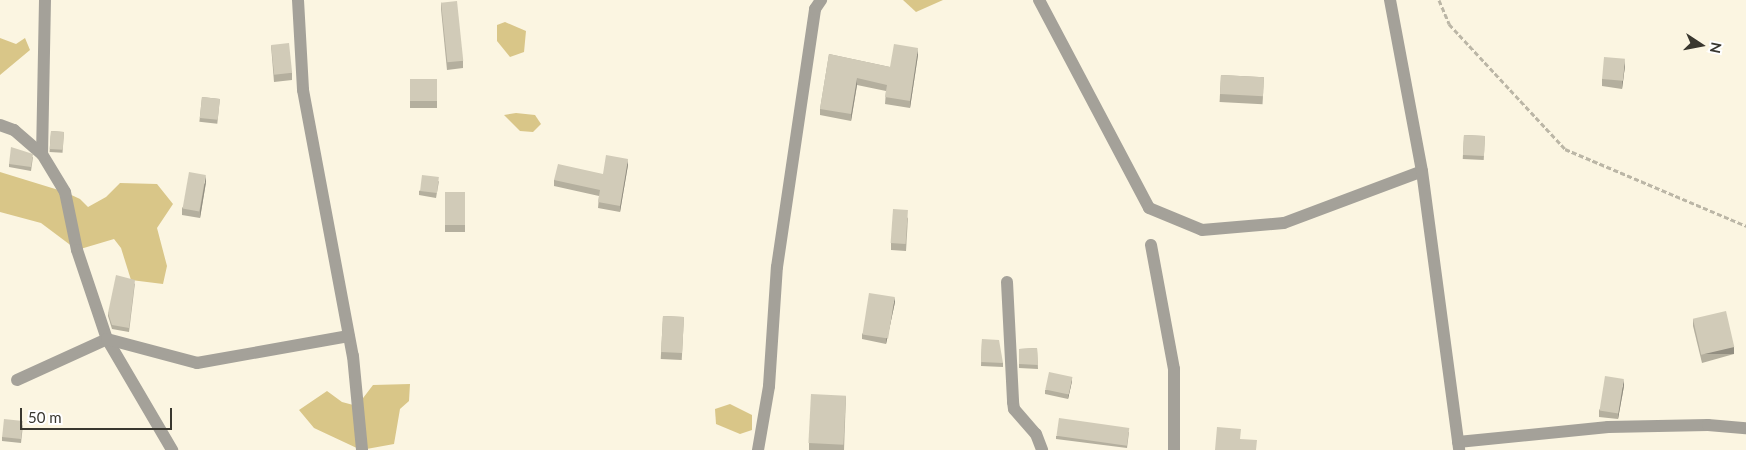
<!DOCTYPE html>
<style>
body{margin:0}
#map{position:relative;width:1746px;height:450px;overflow:hidden;background:#fbf5e1;font-family:Lato,sans-serif}
div>[style]{position:absolute}
[style*='--x']{left:calc(var(--x)*1px);top:calc(var(--y)*1px);width:calc(var(--w)*1px);rotate:calc(var(--a)*1deg)}
.water>*{inset:0;background:#d9c688}
.path>*{height:3px;margin-top:-1.5px;transform-origin:0;background:repeating-linear-gradient(90deg,#bbb6a6 0 5px,transparent 0 7.5px)}
.minor>*{height:12px;margin:-6px;padding:0 6px;transform-origin:6px;border-radius:6px;background:#a4a199}
.tertiary>*{height:12px;margin:-6px;padding:0 6px;transform-origin:6px;border-radius:6px;background:#a4a199}
.wall>*{inset:0;background:#b4af9e;transform-origin:0 0}
.shaded-wall>*{inset:0;background:#928e81;transform-origin:0 0}
.building>*{inset:0;background:#d1cbb8;transform-origin:0 0}
span{translate:-50% -50%;white-space:nowrap;text-align:center;line-height:1.15;-webkit-text-stroke:4px #fff;paint-order:stroke}
.north{position:absolute;left:1676px;top:20px;width:50px;height:50px;-webkit-text-stroke:4px #fff;paint-order:stroke;rotate:101deg;font-size:14px;font-weight:700;line-height:20px;text-align:center;color:#39372f}
.north::after{content:'';display:block;margin:auto;width:18px;height:22px;background:#39372f;clip-path:polygon(50% 0,100% 100%,50% 72%,0 100%)}
.scale{position:absolute;left:20px;top:408px;width:152px;height:22px;box-sizing:border-box;border:2px solid #39372f;border-top:0;padding-left:6px;font-size:15px;line-height:18px;white-space:nowrap;color:#39372f;-webkit-text-stroke:4px #fff;paint-order:stroke}
</style>
<div id="map">
<div class="water">
<i style="clip-path:polygon(903px 0,943px 0,916px 12px)"></i>
<i style="clip-path:polygon(505px 22px,526px 31px,524px 52px,510px 57px,497px 41px,497px 25px)"></i>
<i style="clip-path:polygon(0 38px,16px 44px,25px 38px,30px 50px,0 75px)"></i>
<i style="clip-path:polygon(516px 113px,535px 115px,541px 124px,533px 132px,520px 131px,504px 115px)"></i>
<i style="clip-path:polygon(0 172px,65px 192px,80px 199px,88px 207px,106px 197px,120px 183px,157px 184px,173px 204px,157px 228px,167px 266px,163px 284px,131px 280px,121px 248px,114px 239px,77px 250px,41px 223px,0 212px)"></i>
<i style="clip-path:polygon(410px 384px,409px 401px,400px 409px,394px 444px,361px 450px,314px 428px,299px 410px,327px 391px,342px 402px,357px 406px,373px 385px)"></i>
<i style="clip-path:polygon(730px 404px,752px 415px,752px 430px,740px 434px,716px 424px,715px 409px)"></i>
</div>
<div class="path">
<i style="--x:1439;--y:0;--w:26;--a:67"></i>
<i style="--x:1449;--y:24;--w:171;--a:47.1"></i>
<i style="--x:1565;--y:149;--w:197;--a:23"></i>
</div>
<div class="minor">
<i style="--x:45;--y:0;--w:154;--a:91.1"></i>
<i style="--x:42;--y:154;--w:44;--a:58.8"></i>
<i style="--x:65;--y:192;--w:59;--a:78.3"></i>
<i style="--x:77;--y:250;--w:94;--a:71.4"></i>
<i style="--x:107;--y:339;--w:129;--a:59.6"></i>
<i style="--x:298;--y:0;--w:90;--a:86.8"></i>
<i style="--x:303;--y:90;--w:271;--a:79.4"></i>
<i style="--x:353;--y:356;--w:94;--a:84.5"></i>
<i style="--x:1039;--y:0;--w:235;--a:62.1"></i>
<i style="--x:1149;--y:208;--w:57;--a:22.5"></i>
<i style="--x:1202;--y:230;--w:82;--a:-4.9"></i>
<i style="--x:1284;--y:223;--w:147;--a:-20.6"></i>
<i style="--x:0;--y:125;--w:15;--a:20"></i>
<i style="--x:14;--y:130;--w:37;--a:41"></i>
<i style="--x:1151;--y:245;--w:126;--a:79.5"></i>
<i style="--x:1174;--y:369;--w:81;--a:90"></i>
<i style="--x:1007;--y:282;--w:120;--a:87.1"></i>
<i style="--x:1013;--y:402;--w:7;--a:82"></i>
<i style="--x:1014;--y:409;--w:33;--a:49"></i>
<i style="--x:1036;--y:434;--w:17;--a:69"></i>
<i style="--x:17;--y:380;--w:99;--a:-24.5"></i>
<i style="--x:107;--y:339;--w:93;--a:14.9"></i>
<i style="--x:197;--y:363;--w:154;--a:-10.1"></i>
<i style="--x:1458;--y:442;--w:151;--a:-5.7"></i>
<i style="--x:1608;--y:427;--w:100;--a:-1.1"></i>
<i style="--x:1708;--y:425;--w:38;--a:5"></i>
<i style="--x:758;--y:450;--w:65;--a:-80.2"></i>
<i style="--x:769;--y:386;--w:119;--a:-86.2"></i>
<i style="--x:777;--y:267;--w:261;--a:-81.6"></i>
<i style="--x:815;--y:9;--w:11;--a:-56"></i>
</div>
<div class="tertiary">
<i style="--x:1390;--y:0;--w:174;--a:79.4"></i>
<i style="--x:1422;--y:171;--w:281;--a:82.4"></i>
</div>
<div class="wall">
<i style="clip-path:polygon(441px 2px,463px 61px,463px 68px,447px 70px,441px 9px)"></i>
<i style="clip-path:polygon(271px 45px,292px 73px,292px 80px,274px 82px)"></i>
<i style="clip-path:polygon(829px 54px,890px 67px,918px 55px,910px 108px,885px 104px,886px 91px,857px 85px,851px 121px,820px 115px,820px 109px)"></i>
<i style="clip-path:polygon(1625px 66px,1622px 89px,1602px 86px,1602px 79px)"></i>
<i style="left:1221px;top:75px;width:43px;height:27px;rotate:3deg"></i>
<i style="left:410px;top:79px;width:27px;height:29px"></i>
<i style="left:202px;top:97px;width:18px;height:25px;rotate:6deg"></i>
<i style="left:51px;top:131px;width:13px;height:21px;rotate:4deg"></i>
<i style="left:1464px;top:135px;width:21px;height:24px;rotate:3deg"></i>
<i style="clip-path:polygon(33px 157px,31px 171px,9px 167px,9px 164px)"></i>
<i style="clip-path:polygon(628px 165px,620px 212px,598px 208px,599px 196px,554px 186px,554px 180px,603px 174px)"></i>
<i style="clip-path:polygon(439px 181px,436px 198px,419px 195px,419px 191px)"></i>
<i style="clip-path:polygon(206px 182px,200px 218px,182px 215px,182px 208px)"></i>
<i style="left:465px;top:192px;width:40px;height:20px;rotate:90deg"></i>
<i style="clip-path:polygon(908px 217px,906px 251px,891px 250px,891px 243px)"></i>
<i style="clip-path:polygon(135px 283px,129px 332px,112px 329px,108px 316px,108px 313px)"></i>
<i style="clip-path:polygon(895px 302px,886px 344px,862px 339px,862px 334px)"></i>
<i style="left:663px;top:316px;width:21px;height:43px;rotate:3deg"></i>
<i style="clip-path:polygon(1693px 319px,1734px 354px,1702px 363px,1693px 326px)"></i>
<i style="clip-path:polygon(982px 339px,1003px 363px,1003px 367px,981px 366px)"></i>
<i style="clip-path:polygon(1037px 348px,1038px 369px,1019px 368px,1019px 349px)"></i>
<i style="clip-path:polygon(1072px 381px,1068px 399px,1045px 394px,1045px 390px)"></i>
<i style="clip-path:polygon(1624px 386px,1618px 419px,1599px 417px,1599px 410px)"></i>
<i style="clip-path:polygon(846px 396px,844px 450px,809px 450px,809px 443px)"></i>
<i style="clip-path:polygon(23px 425px,21px 443px,2px 441px,2px 437px)"></i>
<i style="clip-path:polygon(1129px 432px,1127px 448px,1056px 439px,1056px 436px)"></i>
</div>
<div class="shaded-wall">
<i style="clip-path:polygon(918px 48px,918px 55px,910px 108px,910px 101px)"></i>
<i style="clip-path:polygon(1625px 59px,1625px 66px,1622px 89px,1622px 82px)"></i>
<i style="clip-path:polygon(857px 78px,857px 85px,851px 121px,851px 114px)"></i>
<i style="clip-path:polygon(628px 159px,628px 165px,620px 212px,620px 206px)"></i>
<i style="clip-path:polygon(206px 175px,206px 182px,200px 218px,200px 211px)"></i>
<i style="clip-path:polygon(895px 297px,895px 302px,886px 344px,886px 338px)"></i>
<i style="left:1734px;top:347px;width:7px;height:33px;rotate:90deg"></i>
<i style="clip-path:polygon(1072px 377px,1072px 381px,1068px 399px,1068px 395px)"></i>
<i style="clip-path:polygon(1624px 379px,1624px 386px,1618px 419px,1618px 412px)"></i>
</div>
<div class="building">
<i style="left:457px;top:1px;width:60px;height:16px;rotate:84deg"></i>
<i style="left:289px;top:43px;width:30px;height:18px;rotate:84deg"></i>
<i style="clip-path:polygon(894px 44px,918px 48px,910px 101px,885px 97px,887px 85px,857px 78px,851px 114px,820px 109px,829px 54px,890px 67px)"></i>
<i style="left:1604px;top:57px;width:21px;height:22px;rotate:5deg"></i>
<i style="left:1221px;top:75px;width:43px;height:19px;rotate:3deg"></i>
<i style="left:410px;top:79px;width:27px;height:22px"></i>
<i style="left:202px;top:97px;width:18px;height:21px;rotate:6deg"></i>
<i style="left:51px;top:131px;width:13px;height:18px;rotate:4deg"></i>
<i style="left:1464px;top:135px;width:21px;height:20px;rotate:3deg"></i>
<i style="clip-path:polygon(11px 147px,33px 154px,31px 167px,9px 164px)"></i>
<i style="clip-path:polygon(606px 155px,628px 159px,620px 206px,598px 202px,600px 190px,554px 180px,558px 164px,603px 174px)"></i>
<i style="left:189px;top:172px;width:17px;height:37px;rotate:10deg"></i>
<i style="left:422px;top:175px;width:17px;height:16px;rotate:7deg"></i>
<i style="left:465px;top:192px;width:33px;height:20px;rotate:90deg"></i>
<i style="left:893px;top:209px;width:15px;height:34px;rotate:4deg"></i>
<i style="clip-path:polygon(116px 275px,135px 280px,129px 328px,112px 325px,108px 313px)"></i>
<i style="left:869px;top:293px;width:26px;height:42px;rotate:9deg"></i>
<i style="left:1726px;top:311px;width:37px;height:34px;rotate:77deg"></i>
<i style="left:663px;top:316px;width:21px;height:36px;rotate:3deg"></i>
<i style="clip-path:polygon(982px 339px,999px 340px,1003px 363px,981px 362px)"></i>
<i style="clip-path:polygon(1037px 348px,1038px 365px,1019px 364px,1019px 349px)"></i>
<i style="left:1049px;top:372px;width:24px;height:18px;rotate:12deg"></i>
<i style="left:1605px;top:376px;width:19px;height:35px;rotate:9deg"></i>
<i style="left:811px;top:394px;width:35px;height:49px;rotate:3deg"></i>
<i style="left:1059px;top:418px;width:71px;height:18px;rotate:8deg"></i>
<i style="left:4px;top:419px;width:19px;height:18px;rotate:6deg"></i>
<i style="clip-path:polygon(1217px 427px,1241px 429px,1240px 439px,1257px 440px,1256px 450px,1215px 450px)"></i>
</div>
<div class="north">N</div>
<div class="scale">50 m</div>
</div>
